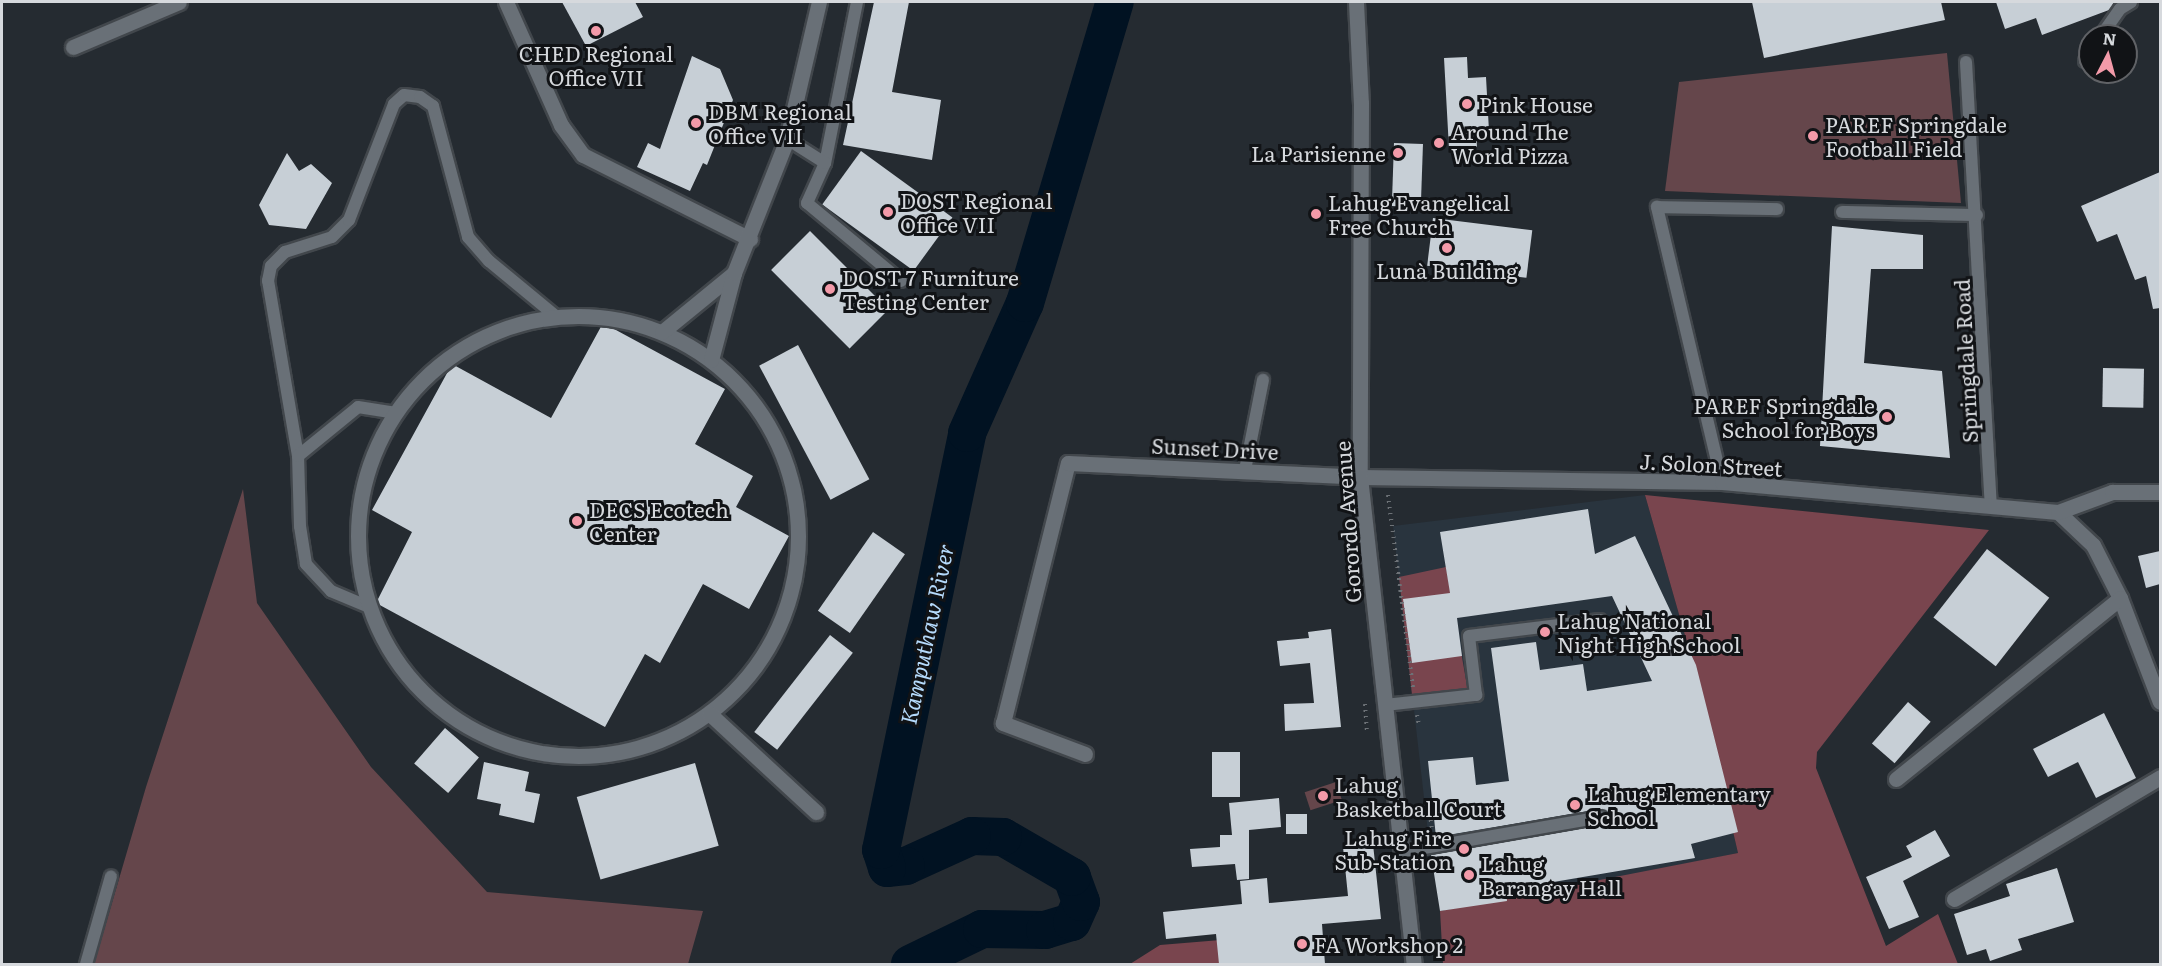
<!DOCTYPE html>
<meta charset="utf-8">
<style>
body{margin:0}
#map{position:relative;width:2162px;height:966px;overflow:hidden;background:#252b31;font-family:Literata,serif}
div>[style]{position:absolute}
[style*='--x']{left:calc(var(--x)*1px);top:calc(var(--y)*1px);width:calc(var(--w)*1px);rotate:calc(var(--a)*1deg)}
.built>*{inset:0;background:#29343e}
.green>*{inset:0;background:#65464b;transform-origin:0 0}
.forest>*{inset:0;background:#79454e}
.river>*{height:38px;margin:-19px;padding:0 19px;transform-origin:19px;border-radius:19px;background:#011222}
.building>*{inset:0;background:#c7cfd6;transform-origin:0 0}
.path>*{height:4px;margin-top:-2px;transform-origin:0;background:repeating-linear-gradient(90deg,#6d7277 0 1.5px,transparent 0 6px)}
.roads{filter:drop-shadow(2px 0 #42474c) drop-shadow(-2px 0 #42474c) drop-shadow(0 2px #42474c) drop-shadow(0 -2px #42474c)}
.lane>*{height:12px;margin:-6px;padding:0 6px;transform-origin:6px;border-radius:6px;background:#697077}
.street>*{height:15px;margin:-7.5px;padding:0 7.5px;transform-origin:7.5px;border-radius:7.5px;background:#697077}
.street>.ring{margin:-7.5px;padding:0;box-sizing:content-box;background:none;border:15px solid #697077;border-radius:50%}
.secondary>*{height:15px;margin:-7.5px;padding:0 7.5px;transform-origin:7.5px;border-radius:7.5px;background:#697077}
.dots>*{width:16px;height:16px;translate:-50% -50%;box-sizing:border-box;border:3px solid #111316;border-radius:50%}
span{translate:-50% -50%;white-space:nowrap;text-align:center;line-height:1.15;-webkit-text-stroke:6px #111316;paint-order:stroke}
.poi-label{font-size:21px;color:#d6d9dd}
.left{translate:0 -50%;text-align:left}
.right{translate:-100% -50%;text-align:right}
.street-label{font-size:21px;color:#d6d9dd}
.water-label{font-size:22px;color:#b5dafb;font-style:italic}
.frame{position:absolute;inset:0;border:3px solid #d6d9dd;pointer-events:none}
.north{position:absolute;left:2078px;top:24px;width:60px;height:60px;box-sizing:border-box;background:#111316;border:2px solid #606266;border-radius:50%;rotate:6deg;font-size:16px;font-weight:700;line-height:24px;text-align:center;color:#d6d9dd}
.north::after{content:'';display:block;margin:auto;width:21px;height:27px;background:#f39aa9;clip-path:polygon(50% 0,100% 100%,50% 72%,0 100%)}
</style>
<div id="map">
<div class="built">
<i style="clip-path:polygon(1645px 495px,1698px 681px,1738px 853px,1507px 901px,1499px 849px,1431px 859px,1393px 526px)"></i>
</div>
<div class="green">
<i style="clip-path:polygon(1947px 53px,1961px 203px,1665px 191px,1679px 82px)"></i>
<i style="clip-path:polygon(243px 489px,257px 603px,371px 767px,487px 892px,703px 911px,688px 964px,94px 964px,146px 787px)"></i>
<i style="left:1336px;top:782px;width:19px;height:33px;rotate:72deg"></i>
</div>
<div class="forest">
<i style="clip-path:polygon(1645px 495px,1989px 530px,1817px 752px,1816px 768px,1886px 946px,1938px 914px,1958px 964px,1443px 964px,1440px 911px,1738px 853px,1698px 681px)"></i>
<i style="clip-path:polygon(1446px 567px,1469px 697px,1413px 704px,1399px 577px)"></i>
<i style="clip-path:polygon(1280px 935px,1219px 959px,1219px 964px,1130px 964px,1160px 945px)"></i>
</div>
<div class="river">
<i style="--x:910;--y:964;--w:80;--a:-25.9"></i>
<i style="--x:982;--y:929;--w:63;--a:0.9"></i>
<i style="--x:1045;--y:930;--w:28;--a:-17"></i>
<i style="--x:1072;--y:922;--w:22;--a:-66"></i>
<i style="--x:1081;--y:902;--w:27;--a:-110"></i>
<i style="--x:1072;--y:877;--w:80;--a:-149.9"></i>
<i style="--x:1003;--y:837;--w:31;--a:-178"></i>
<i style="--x:972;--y:836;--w:72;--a:155.6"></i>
<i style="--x:906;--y:866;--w:19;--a:174"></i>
<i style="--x:887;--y:868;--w:19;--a:-108"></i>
<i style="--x:881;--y:850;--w:426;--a:-78.3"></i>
<i style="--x:967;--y:433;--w:142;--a:-66"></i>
<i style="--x:1025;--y:303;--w:314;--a:-73.4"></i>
</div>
<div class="building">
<i style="clip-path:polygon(562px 2px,635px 2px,643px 17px,586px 46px)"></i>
<i style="clip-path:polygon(874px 2px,909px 2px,892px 92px,941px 100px,932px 160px,843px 145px)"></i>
<i style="clip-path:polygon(1752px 2px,1941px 2px,1945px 20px,1764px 58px)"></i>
<i style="clip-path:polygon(1996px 2px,2116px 2px,2109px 10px,2042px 35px,2036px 18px,2005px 29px)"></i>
<i style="clip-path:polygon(692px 56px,720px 69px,733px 100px,707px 165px,703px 163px,690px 191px,637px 167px,648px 143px,660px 149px)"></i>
<i style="clip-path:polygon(1467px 57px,1468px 78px,1486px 77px,1489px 131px,1476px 131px,1477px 147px,1449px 149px,1444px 58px)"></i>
<i style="left:1394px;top:143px;width:29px;height:63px;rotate:2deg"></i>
<i style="left:861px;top:151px;width:113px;height:66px;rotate:36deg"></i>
<i style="clip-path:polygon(287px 153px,299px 171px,311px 164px,332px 183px,306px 229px,269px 225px,259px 205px)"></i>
<i style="clip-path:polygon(2160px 172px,2160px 308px,2153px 309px,2146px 276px,2135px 280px,2117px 234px,2097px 242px,2081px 206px)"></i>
<i style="left:1433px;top:218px;width:100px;height:48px;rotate:7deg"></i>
<i style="clip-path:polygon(1832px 226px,1923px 235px,1923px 269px,1871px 269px,1864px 363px,1942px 371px,1950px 458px,1820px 446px)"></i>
<i style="left:810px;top:231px;width:111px;height:55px;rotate:45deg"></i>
<i style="clip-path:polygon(603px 323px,725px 389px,695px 444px,753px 476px,736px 507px,789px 536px,749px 609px,703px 584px,660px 663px,645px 654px,605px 727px,376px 603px,412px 532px,372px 510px,452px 364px,551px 418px)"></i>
<i style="left:798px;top:345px;width:152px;height:44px;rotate:62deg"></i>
<i style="left:2103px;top:368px;width:41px;height:39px;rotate:1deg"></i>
<i style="clip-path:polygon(1588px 509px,1595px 554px,1635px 536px,1696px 665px,1738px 832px,1691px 844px,1695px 858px,1506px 890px,1507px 901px,1440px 911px,1431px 855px,1602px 825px,1609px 819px,1607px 811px,1600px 809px,1436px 837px,1428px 761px,1473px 757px,1476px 785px,1509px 781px,1491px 648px,1536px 642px,1540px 670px,1583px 664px,1587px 691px,1652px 681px,1612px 596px,1457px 618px,1462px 656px,1412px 663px,1403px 599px,1450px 593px,1440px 532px)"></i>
<i style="left:873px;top:532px;width:39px;height:96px;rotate:35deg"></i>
<i style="left:1987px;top:549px;width:79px;height:87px;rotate:38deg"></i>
<i style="clip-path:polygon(2160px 551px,2160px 584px,2146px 588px,2138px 556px)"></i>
<i style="clip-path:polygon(1331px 629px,1341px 727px,1285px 731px,1284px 704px,1314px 703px,1310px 663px,1280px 666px,1277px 641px,1309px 638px,1308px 632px)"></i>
<i style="left:830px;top:635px;width:29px;height:123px;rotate:38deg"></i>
<i style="left:1908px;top:702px;width:30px;height:55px;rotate:41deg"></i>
<i style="clip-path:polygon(2104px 713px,2136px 778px,2096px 798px,2078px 762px,2048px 777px,2033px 749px)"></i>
<i style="left:445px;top:728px;width:45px;height:47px;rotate:41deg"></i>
<i style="left:1240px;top:752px;width:45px;height:28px;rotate:90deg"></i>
<i style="clip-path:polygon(484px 762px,529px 772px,525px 791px,540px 794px,534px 823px,499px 815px,501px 804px,477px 799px)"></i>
<i style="left:695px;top:763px;width:86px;height:123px;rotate:74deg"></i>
<i style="clip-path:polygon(1279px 798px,1281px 827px,1249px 830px,1249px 879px,1237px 880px,1235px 864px,1192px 867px,1190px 849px,1220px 847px,1220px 835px,1232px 835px,1229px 803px)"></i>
<i style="left:1286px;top:814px;width:21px;height:20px"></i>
<i style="clip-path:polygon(1935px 830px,1950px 856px,1903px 881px,1919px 917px,1889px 929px,1866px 877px,1912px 857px,1906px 846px)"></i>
<i style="clip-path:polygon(1373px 844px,1381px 919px,1322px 924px,1325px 964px,1219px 964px,1216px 934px,1166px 939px,1163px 912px,1242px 904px,1240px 881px,1267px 878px,1269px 903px,1348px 896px,1343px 847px)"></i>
<i style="clip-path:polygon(2057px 868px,2074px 922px,2018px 939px,2022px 950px,1990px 961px,1986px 949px,1967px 955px,1954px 914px,2010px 896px,2006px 884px)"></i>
</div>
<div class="path">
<i style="--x:1388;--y:495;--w:194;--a:82.6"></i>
<i style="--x:1365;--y:704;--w:27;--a:86"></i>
<i style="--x:1417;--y:715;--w:10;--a:79"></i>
<i style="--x:1430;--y:814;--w:17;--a:83"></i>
</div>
<div class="roads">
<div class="lane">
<i style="--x:857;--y:2;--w:164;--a:101.2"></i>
<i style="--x:825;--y:163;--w:44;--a:114.2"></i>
<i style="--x:807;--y:203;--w:122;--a:39.7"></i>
<i style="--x:2101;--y:36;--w:33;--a:-55"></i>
<i style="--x:2120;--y:9;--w:13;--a:-32"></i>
<i style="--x:2085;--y:61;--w:6;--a:-39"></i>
<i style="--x:1966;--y:62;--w:446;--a:86.8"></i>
<i style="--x:787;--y:139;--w:45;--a:32.3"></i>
<i style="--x:1842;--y:212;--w:135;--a:1.3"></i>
<i style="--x:298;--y:456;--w:178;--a:-99.7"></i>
<i style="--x:268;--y:281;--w:15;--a:-79"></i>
<i style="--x:271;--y:266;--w:20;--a:-45"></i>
<i style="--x:285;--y:252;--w:49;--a:-17.7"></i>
<i style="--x:332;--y:237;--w:24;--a:-45"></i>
<i style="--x:349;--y:220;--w:124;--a:-68.8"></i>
<i style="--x:394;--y:104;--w:13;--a:-42"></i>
<i style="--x:404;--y:95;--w:16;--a:7"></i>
<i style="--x:420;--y:97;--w:16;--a:35"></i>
<i style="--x:433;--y:106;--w:136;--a:75"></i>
<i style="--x:468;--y:237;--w:32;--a:49"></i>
<i style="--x:489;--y:261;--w:88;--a:39.5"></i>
<i style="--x:1245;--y:470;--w:92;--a:-78.7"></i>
<i style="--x:1722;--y:482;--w:283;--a:-103.3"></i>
<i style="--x:1657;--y:207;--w:120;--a:1"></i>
<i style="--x:369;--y:607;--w:41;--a:-157.2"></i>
<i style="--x:331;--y:591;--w:37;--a:-133"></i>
<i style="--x:306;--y:564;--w:38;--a:-99"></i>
<i style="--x:300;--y:526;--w:70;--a:-91.6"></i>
<i style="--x:298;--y:456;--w:77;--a:-39.2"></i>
<i style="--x:358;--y:407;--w:37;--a:9"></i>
<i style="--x:1385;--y:705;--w:92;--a:-6.3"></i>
<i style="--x:1476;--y:695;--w:59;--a:-96.8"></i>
<i style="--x:1469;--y:636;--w:132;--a:-7"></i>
<i style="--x:1401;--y:852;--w:203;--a:-9.9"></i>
<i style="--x:86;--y:964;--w:91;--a:-74.1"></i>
</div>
<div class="street">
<i style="--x:506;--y:2;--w:135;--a:65.9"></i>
<i style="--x:561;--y:125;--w:37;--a:54"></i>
<i style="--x:583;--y:155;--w:187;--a:26.7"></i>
<i style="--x:73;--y:47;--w:115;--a:-23"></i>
<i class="ring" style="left:358px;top:316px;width:425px;height:425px"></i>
<i style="--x:662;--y:332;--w:93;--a:-39.3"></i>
<i style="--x:711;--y:360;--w:90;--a:-75.2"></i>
<i style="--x:734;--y:273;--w:144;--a:-68.4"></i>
<i style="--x:787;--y:139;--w:141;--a:-76.9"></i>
<i style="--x:2058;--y:512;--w:48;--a:43.3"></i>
<i style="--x:2093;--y:545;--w:59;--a:63"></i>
<i style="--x:2120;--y:598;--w:111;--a:69"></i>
<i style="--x:709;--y:713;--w:146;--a:42.8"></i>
<i style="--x:1085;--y:754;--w:88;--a:-159.3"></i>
<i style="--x:1003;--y:723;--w:268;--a:-76"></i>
<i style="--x:1068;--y:463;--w:292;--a:2.7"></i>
<i style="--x:1360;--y:477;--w:362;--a:0.8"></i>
<i style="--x:1722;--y:482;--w:337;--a:5.1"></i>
<i style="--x:2058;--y:512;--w:58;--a:-20.3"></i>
<i style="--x:2112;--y:492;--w:48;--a:0"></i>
<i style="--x:1896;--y:779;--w:288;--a:-38.9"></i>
<i style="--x:1954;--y:899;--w:239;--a:-30.6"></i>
</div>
<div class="secondary">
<i style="--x:1356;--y:2;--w:101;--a:87.2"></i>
<i style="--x:1361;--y:103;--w:374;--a:90.2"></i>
<i style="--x:1360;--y:477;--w:490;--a:83.7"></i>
</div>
</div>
<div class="dots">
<i style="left:596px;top:31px;background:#f39aa9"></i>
<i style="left:1467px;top:104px;background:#f39aa9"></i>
<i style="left:696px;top:123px;background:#f39aa9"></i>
<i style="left:1813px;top:136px;background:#f39aa9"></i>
<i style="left:1439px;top:143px;background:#f39aa9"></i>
<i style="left:1398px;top:153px;background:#f39aa9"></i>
<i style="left:888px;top:212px;background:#f39aa9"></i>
<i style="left:1316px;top:214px;background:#f39aa9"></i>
<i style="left:1447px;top:248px;background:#f39aa9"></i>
<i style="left:830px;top:289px;background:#f39aa9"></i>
<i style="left:1887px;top:417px;background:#f39aa9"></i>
<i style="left:577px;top:521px;background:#f39aa9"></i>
<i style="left:1545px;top:632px;background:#f39aa9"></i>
<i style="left:1323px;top:796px;background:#f39aa9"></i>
<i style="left:1575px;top:805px;background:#f39aa9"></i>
<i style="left:1464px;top:849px;background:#f39aa9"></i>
<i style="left:1469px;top:875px;background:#f39aa9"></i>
<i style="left:1302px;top:944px;background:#f39aa9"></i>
</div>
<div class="poi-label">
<span style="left:596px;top:65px">CHED Regional<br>Office VII</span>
<span class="left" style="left:1479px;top:104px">Pink House</span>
<span class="left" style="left:708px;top:123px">DBM Regional<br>Office VII</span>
<span class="left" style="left:1825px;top:136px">PAREF Springdale<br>Football Field</span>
<span class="left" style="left:1451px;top:143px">Around The<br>World Pizza</span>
<span class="right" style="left:1386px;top:153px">La Parisienne</span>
<span class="left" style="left:900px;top:212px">DOST Regional<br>Office VII</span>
<span class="left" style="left:1328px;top:214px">Lahug Evangelical<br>Free Church</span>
<span style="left:1447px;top:270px">Lunà Building</span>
<span class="left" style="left:842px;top:289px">DOST 7 Furniture<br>Testing Center</span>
<span class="right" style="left:1875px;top:417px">PAREF Springdale<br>School for Boys</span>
<span class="left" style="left:589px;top:521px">DECS Ecotech<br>Center</span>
<span class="left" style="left:1557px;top:632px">Lahug National<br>Night High School</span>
<span class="left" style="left:1335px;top:796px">Lahug<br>Basketball Court</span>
<span class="left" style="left:1587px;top:805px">Lahug Elementary<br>School</span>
<span class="right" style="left:1452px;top:849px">Lahug Fire<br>Sub-Station</span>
<span class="left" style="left:1481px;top:875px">Lahug<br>Barangay Hall</span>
<span class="left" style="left:1314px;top:944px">FA Workshop 2</span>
</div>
<div class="street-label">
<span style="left:1965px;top:361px;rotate:-93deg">Springdale Road</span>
<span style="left:1215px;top:448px;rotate:3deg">Sunset Drive</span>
<span style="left:1711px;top:464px;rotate:3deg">J. Solon Street</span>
<span style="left:1347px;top:522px;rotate:-94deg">Gorordo Avenue</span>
</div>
<div class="water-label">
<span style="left:926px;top:634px;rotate:-78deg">Kamputhaw River</span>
</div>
<div class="frame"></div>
<div class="north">N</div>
</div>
